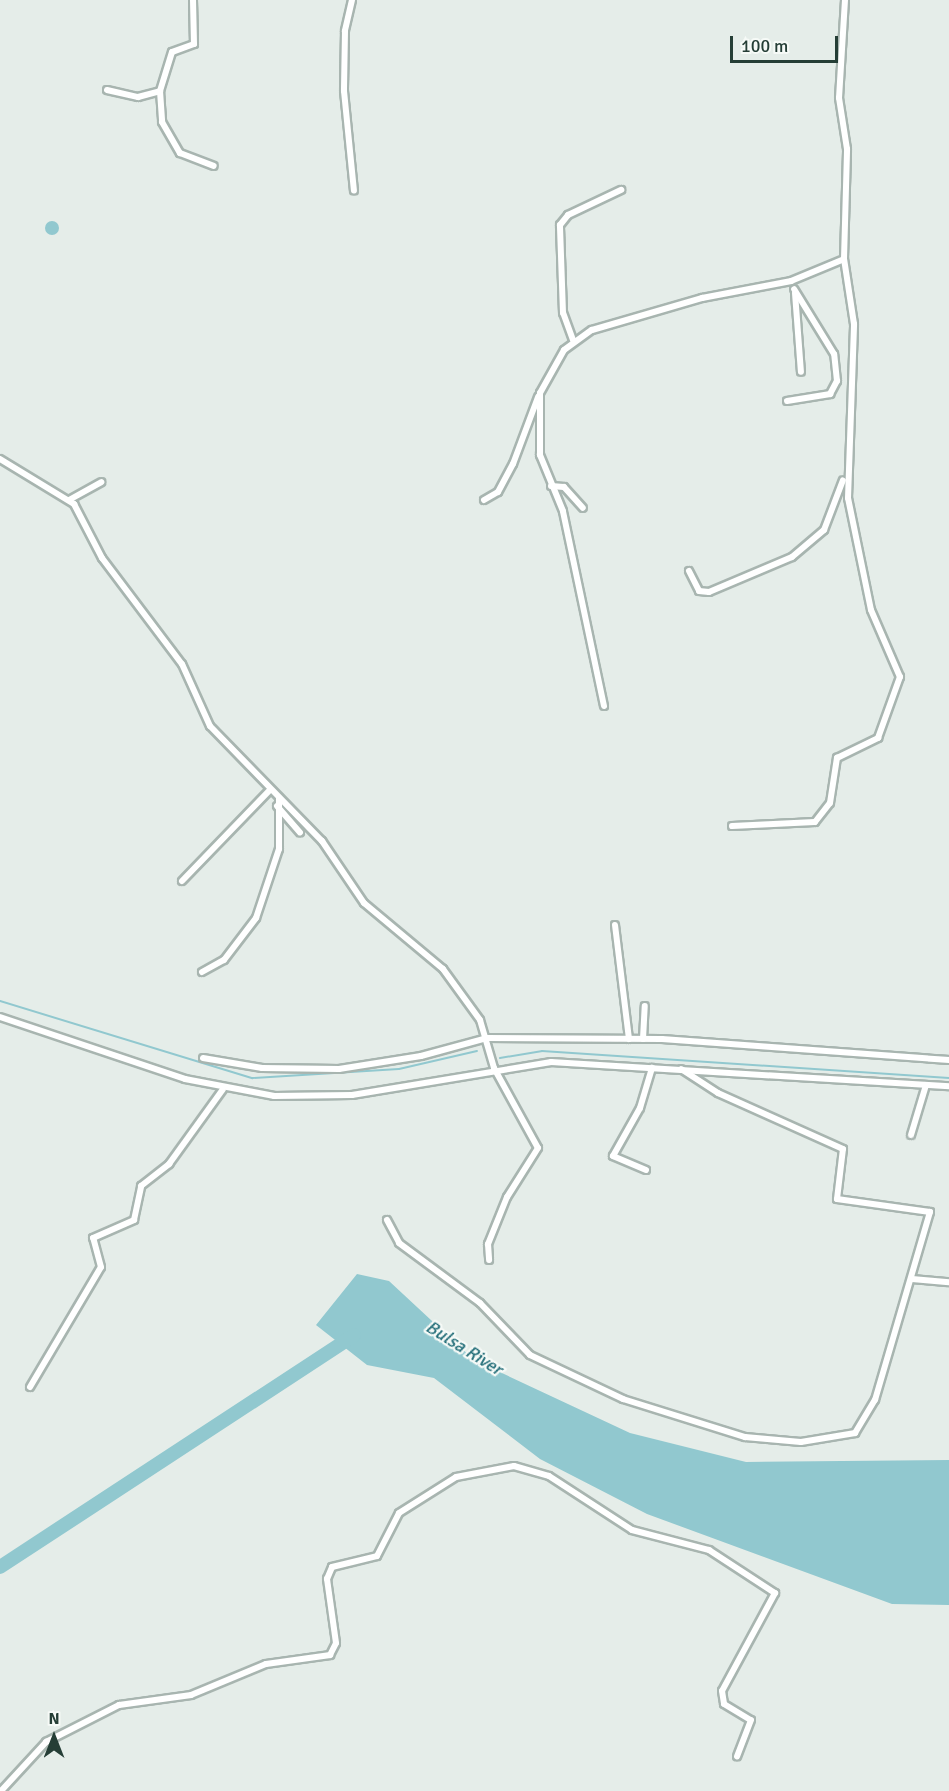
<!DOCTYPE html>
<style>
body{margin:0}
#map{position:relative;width:949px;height:1791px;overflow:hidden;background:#e5ede9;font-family:Signika,sans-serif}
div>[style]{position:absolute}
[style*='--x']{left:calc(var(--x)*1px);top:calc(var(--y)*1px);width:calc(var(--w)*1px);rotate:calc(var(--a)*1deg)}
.water>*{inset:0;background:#91c8cf}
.round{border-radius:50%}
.stream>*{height:2px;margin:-1px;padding:0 1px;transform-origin:1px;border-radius:1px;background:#91c8cf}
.river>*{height:14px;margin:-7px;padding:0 7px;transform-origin:7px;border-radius:7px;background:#91c8cf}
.roads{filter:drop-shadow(2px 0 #a8b5b0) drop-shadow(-2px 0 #a8b5b0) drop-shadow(0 2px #a8b5b0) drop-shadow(0 -2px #a8b5b0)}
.minor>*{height:6px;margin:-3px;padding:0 3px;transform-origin:3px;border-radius:3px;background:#fff}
span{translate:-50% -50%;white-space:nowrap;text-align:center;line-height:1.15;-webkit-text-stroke:4.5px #f6faf7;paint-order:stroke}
.water-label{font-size:18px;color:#226d78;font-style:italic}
.north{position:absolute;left:24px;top:1707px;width:60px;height:60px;-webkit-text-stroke:4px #f6faf7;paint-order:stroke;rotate:0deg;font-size:16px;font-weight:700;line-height:24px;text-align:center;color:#253e36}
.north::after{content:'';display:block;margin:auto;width:21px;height:27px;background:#253e36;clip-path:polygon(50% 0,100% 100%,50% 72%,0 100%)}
.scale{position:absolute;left:730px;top:36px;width:108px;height:27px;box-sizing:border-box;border:3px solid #253e36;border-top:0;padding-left:8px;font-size:18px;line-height:21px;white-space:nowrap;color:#253e36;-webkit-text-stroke:4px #f6faf7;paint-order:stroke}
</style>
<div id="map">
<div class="water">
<i class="round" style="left:45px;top:221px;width:14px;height:14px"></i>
<i style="clip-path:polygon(357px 1274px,389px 1281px,474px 1360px,630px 1433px,746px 1462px,949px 1460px,949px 1605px,892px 1604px,647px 1514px,540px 1459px,434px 1378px,367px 1365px,316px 1325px)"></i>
</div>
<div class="stream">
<i style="--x:0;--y:1001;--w:264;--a:17"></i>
<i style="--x:252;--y:1078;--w:147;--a:-3.5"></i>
<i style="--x:399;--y:1069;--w:80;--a:-13"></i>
<i style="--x:500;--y:1058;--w:43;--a:-9.5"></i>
<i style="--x:542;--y:1051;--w:408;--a:3.8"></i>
</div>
<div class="river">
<i style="--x:0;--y:1567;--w:423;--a:-33.2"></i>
</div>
<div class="roads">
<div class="minor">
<i style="--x:193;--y:0;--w:44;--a:88.7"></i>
<i style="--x:194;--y:44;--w:23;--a:160"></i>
<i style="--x:172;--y:52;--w:41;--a:107.1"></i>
<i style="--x:160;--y:91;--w:31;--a:86"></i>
<i style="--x:162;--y:122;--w:36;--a:60"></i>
<i style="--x:180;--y:153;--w:36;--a:21"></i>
<i style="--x:352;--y:0;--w:32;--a:103"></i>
<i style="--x:345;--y:31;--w:60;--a:91"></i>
<i style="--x:344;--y:91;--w:100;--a:84.3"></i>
<i style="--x:107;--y:90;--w:32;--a:13"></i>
<i style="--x:138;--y:97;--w:23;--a:-15"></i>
<i style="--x:795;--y:293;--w:79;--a:85.7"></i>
<i style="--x:573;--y:340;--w:29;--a:-110"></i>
<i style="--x:563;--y:313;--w:88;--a:-92"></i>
<i style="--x:560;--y:225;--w:13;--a:-51"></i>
<i style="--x:568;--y:215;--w:59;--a:-25.3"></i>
<i style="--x:787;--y:401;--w:44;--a:-9.2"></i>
<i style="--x:830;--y:394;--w:15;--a:-62"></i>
<i style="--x:837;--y:381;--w:27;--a:-96"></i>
<i style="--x:834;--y:354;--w:76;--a:-121.6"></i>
<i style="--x:0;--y:459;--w:87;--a:31.3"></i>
<i style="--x:74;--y:504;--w:61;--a:62.6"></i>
<i style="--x:102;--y:558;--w:133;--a:53"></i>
<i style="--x:182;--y:664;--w:68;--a:65.7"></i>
<i style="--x:210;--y:726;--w:161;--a:45.8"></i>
<i style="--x:322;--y:841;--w:75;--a:55.9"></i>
<i style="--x:364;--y:903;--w:103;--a:39.9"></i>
<i style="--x:443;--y:969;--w:63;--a:54"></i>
<i style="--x:480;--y:1020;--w:50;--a:73.7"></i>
<i style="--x:494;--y:1068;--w:91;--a:61.2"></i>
<i style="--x:538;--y:1148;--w:58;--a:122.3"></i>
<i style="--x:507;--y:1197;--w:51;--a:112"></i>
<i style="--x:488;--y:1244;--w:16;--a:86"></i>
<i style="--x:551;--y:486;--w:13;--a:4"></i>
<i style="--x:564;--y:487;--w:28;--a:48"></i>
<i style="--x:69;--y:500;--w:37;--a:-29"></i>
<i style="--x:484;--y:500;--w:16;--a:-30"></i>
<i style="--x:498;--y:492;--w:32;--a:-62"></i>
<i style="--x:513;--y:464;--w:72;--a:-69.5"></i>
<i style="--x:689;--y:571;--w:22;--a:63"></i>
<i style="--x:699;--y:591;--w:10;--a:6"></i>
<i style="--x:709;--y:592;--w:90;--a:-22.9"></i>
<i style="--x:792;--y:557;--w:42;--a:-40.2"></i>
<i style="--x:824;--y:530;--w:53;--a:-69.2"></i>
<i style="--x:604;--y:706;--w:199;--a:-101.9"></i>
<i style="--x:563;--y:511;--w:61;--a:-112.3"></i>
<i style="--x:540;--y:455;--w:62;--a:-90"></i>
<i style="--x:540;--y:393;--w:49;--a:-60.8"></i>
<i style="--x:564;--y:350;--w:34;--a:-36"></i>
<i style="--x:592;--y:330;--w:115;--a:-16.2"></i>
<i style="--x:702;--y:298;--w:91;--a:-10.8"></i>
<i style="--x:791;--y:281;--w:57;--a:-22.5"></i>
<i style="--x:844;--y:259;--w:110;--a:-88.4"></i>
<i style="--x:847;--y:149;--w:52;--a:-98.9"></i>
<i style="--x:839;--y:98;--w:98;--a:-86.5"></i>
<i style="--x:277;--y:806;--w:35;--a:49"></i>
<i style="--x:732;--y:826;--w:83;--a:-2.8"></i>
<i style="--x:815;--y:822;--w:24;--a:-52"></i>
<i style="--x:830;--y:803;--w:46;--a:-81.2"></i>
<i style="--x:837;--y:758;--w:46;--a:-26"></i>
<i style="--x:878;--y:738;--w:65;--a:-70.2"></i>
<i style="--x:900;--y:677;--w:73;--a:-113.4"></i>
<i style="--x:871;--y:610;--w:114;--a:-101.6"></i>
<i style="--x:848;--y:498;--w:174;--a:-88"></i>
<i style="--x:854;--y:324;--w:66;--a:-98.7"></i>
<i style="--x:182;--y:881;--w:127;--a:-46"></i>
<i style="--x:615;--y:925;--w:115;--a:83"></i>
<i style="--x:202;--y:972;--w:25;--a:-29"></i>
<i style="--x:224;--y:960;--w:53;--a:-52.7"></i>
<i style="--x:256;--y:918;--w:73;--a:-71.6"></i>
<i style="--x:279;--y:849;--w:51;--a:-90"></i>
<i style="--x:0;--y:1017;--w:195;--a:18.5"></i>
<i style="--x:185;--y:1079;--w:91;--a:10.8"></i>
<i style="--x:274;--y:1096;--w:78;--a:-0.7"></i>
<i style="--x:352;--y:1095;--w:202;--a:-9.4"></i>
<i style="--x:551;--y:1062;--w:399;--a:3.5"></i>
<i style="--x:643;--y:1039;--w:33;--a:-87"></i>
<i style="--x:203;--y:1058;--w:60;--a:9.6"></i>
<i style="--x:262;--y:1068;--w:77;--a:0.7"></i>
<i style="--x:339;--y:1069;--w:83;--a:-9"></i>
<i style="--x:421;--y:1056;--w:68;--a:-15.3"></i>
<i style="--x:487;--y:1038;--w:175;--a:0.3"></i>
<i style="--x:662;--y:1039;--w:288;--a:4.2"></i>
<i style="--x:911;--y:1135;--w:52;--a:-73.3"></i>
<i style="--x:646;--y:1170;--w:36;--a:-157"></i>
<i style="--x:613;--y:1156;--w:55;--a:-60.6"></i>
<i style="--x:640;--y:1108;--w:42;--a:-73.3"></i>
<i style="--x:387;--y:1220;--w:26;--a:62"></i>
<i style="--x:399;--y:1243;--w:101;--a:36.5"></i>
<i style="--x:480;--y:1303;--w:72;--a:46.1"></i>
<i style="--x:530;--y:1355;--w:103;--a:25.3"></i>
<i style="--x:623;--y:1399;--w:128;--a:17.3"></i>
<i style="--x:745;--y:1437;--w:56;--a:5.1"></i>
<i style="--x:801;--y:1442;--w:55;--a:-9.5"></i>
<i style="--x:855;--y:1433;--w:39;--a:-59"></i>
<i style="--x:875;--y:1400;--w:196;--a:-73.7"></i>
<i style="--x:930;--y:1212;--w:94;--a:-172"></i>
<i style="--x:837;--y:1199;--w:50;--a:-83.2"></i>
<i style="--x:843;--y:1149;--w:137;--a:-155.9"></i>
<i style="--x:718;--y:1093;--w:44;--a:-147"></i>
<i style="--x:912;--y:1279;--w:37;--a:5"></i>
<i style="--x:30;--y:1387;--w:139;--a:-59.4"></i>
<i style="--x:101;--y:1267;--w:30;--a:-105"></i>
<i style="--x:93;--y:1238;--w:45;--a:-23.7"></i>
<i style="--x:134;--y:1220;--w:35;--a:-78"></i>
<i style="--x:141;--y:1186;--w:36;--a:-38"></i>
<i style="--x:169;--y:1164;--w:92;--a:-54.2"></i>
<i style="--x:1;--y:1791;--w:67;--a:-47.4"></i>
<i style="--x:46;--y:1742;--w:82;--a:-26.9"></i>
<i style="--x:119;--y:1705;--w:73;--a:-7.9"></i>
<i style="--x:191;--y:1695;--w:81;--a:-22.5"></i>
<i style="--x:266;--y:1664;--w:65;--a:-8"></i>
<i style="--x:330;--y:1655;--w:13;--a:-63"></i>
<i style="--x:336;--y:1643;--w:65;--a:-98"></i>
<i style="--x:327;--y:1579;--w:13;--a:-67"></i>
<i style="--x:332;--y:1567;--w:46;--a:-13.7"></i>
<i style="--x:377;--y:1556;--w:48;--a:-62.9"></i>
<i style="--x:399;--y:1513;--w:67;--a:-32.3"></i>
<i style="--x:456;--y:1477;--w:59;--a:-10.7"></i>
<i style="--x:514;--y:1466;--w:36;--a:16"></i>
<i style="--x:549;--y:1476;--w:99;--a:33"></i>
<i style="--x:632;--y:1530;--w:80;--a:14.6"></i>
<i style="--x:709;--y:1550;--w:79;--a:33.1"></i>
<i style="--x:775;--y:1593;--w:111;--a:118.4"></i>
<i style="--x:722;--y:1691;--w:13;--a:81"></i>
<i style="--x:724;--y:1704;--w:31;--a:31"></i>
<i style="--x:751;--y:1720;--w:39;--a:111"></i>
</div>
</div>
<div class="water-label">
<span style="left:464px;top:1348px;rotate:32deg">Bulsa River</span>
</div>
<div class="north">N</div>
<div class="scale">100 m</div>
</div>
